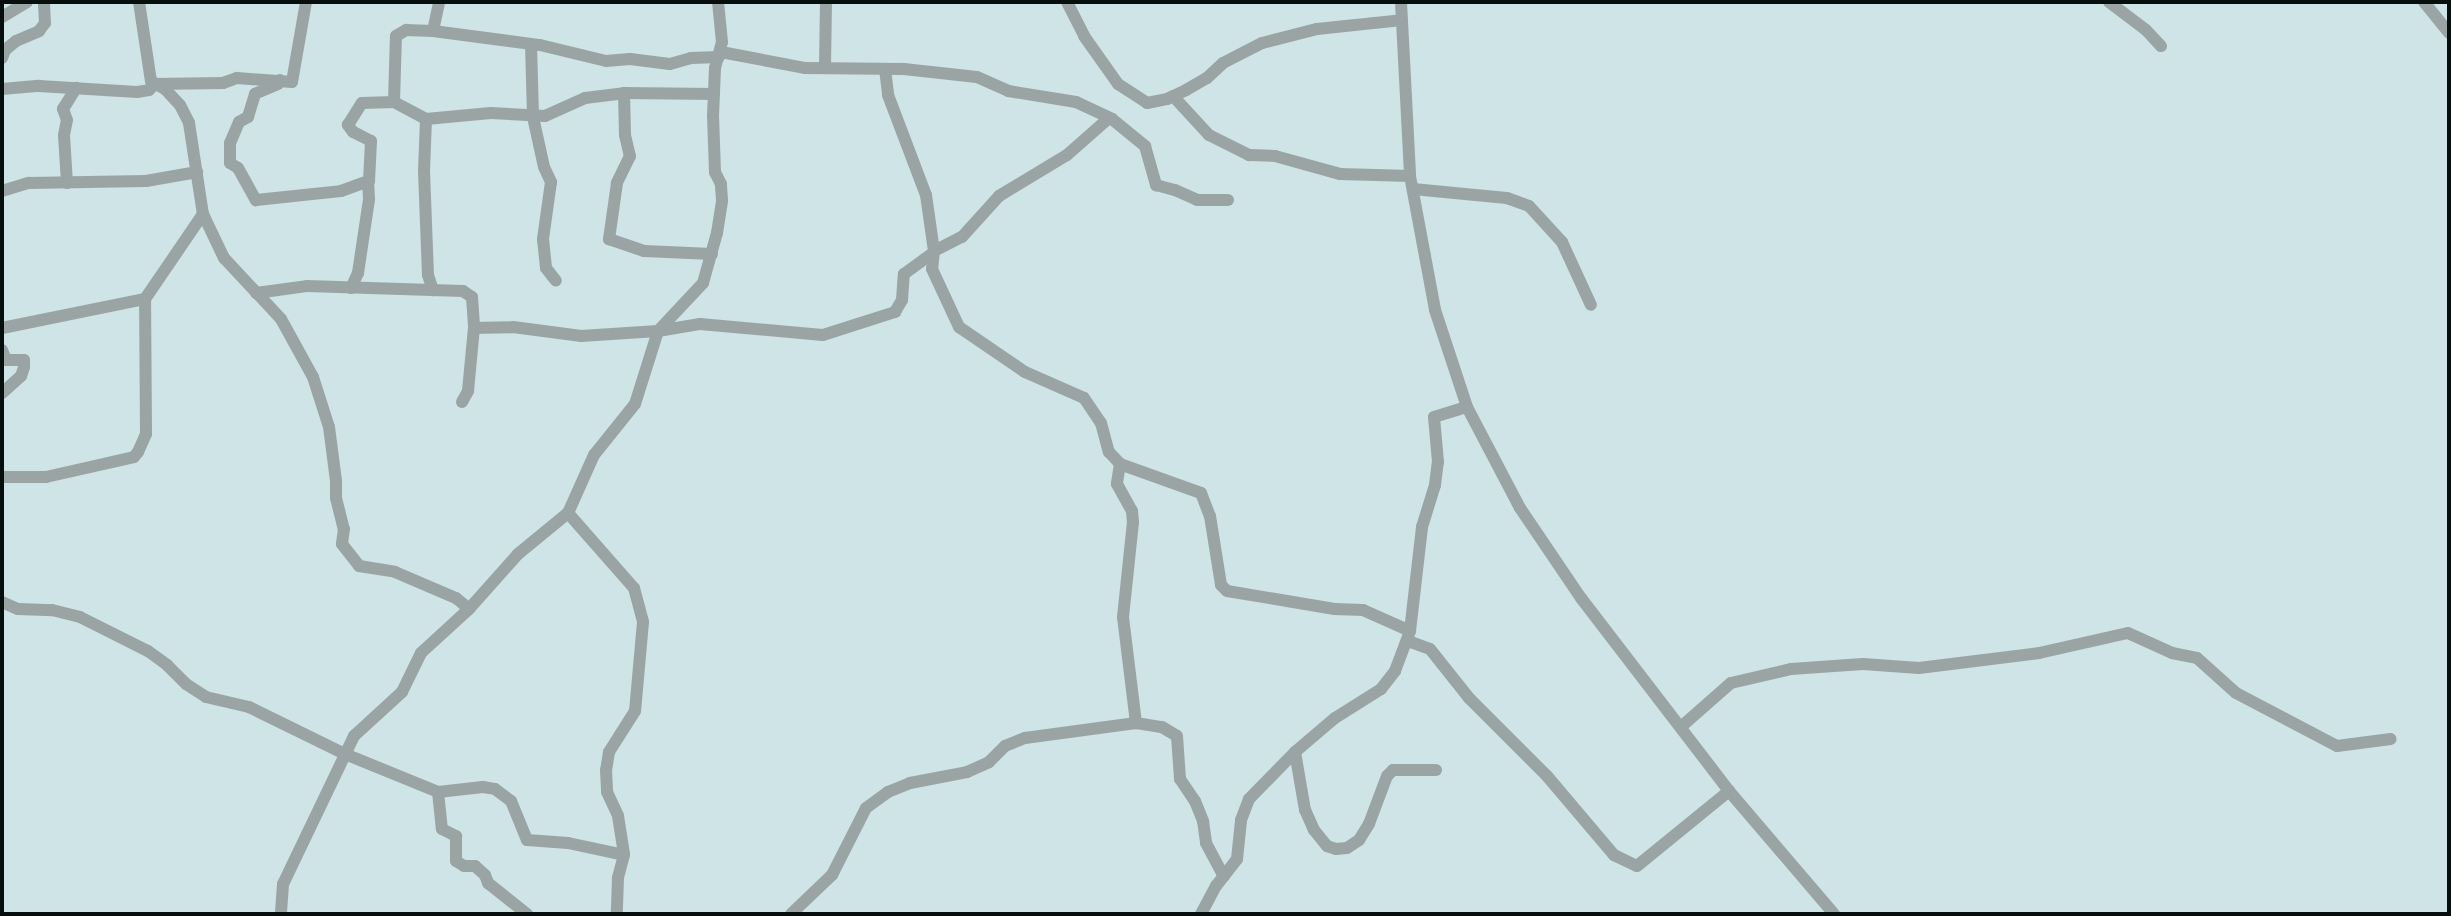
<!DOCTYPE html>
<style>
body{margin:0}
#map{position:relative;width:2451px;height:916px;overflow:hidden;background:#cee4e6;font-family:Poppins,sans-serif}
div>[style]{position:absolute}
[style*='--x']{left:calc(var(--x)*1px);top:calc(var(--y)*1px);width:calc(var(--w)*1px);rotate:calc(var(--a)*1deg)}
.minor>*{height:12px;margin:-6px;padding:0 6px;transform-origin:6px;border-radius:6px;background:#9ba4a5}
span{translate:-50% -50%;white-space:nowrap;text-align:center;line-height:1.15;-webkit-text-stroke:6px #fff;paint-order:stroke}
.frame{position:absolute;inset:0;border:4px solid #070e0e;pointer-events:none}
</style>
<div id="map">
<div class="minor">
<i style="--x:139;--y:2;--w:80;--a:81.4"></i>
<i style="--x:151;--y:81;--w:16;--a:30"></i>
<i style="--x:165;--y:89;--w:22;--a:47"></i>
<i style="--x:180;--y:105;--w:20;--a:63"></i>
<i style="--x:189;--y:123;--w:92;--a:81.3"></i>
<i style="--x:203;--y:214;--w:49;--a:64.5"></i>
<i style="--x:224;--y:258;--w:83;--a:46.9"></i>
<i style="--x:281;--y:319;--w:66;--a:61.1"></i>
<i style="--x:313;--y:377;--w:52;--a:72.3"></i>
<i style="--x:329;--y:427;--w:54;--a:82.6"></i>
<i style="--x:336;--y:481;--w:17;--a:90"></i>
<i style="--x:336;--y:498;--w:32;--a:76"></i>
<i style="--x:344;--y:529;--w:15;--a:98"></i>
<i style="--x:342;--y:544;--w:28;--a:52"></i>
<i style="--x:359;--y:566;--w:36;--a:9"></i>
<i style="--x:395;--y:572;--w:66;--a:23.1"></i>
<i style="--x:456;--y:598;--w:17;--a:40"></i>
<i style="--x:469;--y:609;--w:65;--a:137.5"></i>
<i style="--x:421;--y:653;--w:43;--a:116"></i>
<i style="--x:402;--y:692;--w:65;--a:137.5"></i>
<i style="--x:354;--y:736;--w:164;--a:115.6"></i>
<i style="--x:283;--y:884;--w:30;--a:94"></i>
<i style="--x:1067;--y:2;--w:38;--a:63"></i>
<i style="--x:1084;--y:36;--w:59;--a:54.7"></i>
<i style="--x:1118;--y:84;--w:35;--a:33"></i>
<i style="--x:1147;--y:103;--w:20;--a:-11"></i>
<i style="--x:1167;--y:99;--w:21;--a:-25"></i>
<i style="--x:1186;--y:90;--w:24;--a:-30"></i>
<i style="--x:1207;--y:78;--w:22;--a:-43"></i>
<i style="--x:1223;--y:63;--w:44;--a:-27.1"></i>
<i style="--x:1262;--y:43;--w:57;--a:-14.3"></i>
<i style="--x:1317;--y:29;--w:85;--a:-6"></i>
<i style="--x:1401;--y:2;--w:174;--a:87"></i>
<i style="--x:1410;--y:176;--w:136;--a:79.4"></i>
<i style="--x:1435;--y:310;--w:102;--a:71.7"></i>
<i style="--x:1467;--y:407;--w:114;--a:62.3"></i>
<i style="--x:1520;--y:508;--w:109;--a:55.9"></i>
<i style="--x:1581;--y:598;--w:243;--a:52.5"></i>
<i style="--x:1729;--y:791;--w:162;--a:49.5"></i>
<i style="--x:2109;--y:2;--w:46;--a:37.1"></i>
<i style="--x:2146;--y:30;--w:22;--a:47"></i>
<i style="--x:2424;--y:2;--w:40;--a:51"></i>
<i style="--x:2;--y:17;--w:29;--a:-31"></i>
<i style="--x:433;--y:31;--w:30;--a:-78"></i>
<i style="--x:531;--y:44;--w:73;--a:88.4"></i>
<i style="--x:533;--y:117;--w:51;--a:77.6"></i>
<i style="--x:544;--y:167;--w:17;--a:65"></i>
<i style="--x:551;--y:182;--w:58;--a:98"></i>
<i style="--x:543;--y:239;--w:29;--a:84"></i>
<i style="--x:546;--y:268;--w:16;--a:52"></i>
<i style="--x:721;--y:52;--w:86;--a:10.8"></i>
<i style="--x:805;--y:68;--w:99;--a:0.6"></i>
<i style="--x:904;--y:69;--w:73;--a:6.3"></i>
<i style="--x:977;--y:77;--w:34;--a:24"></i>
<i style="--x:1008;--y:91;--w:69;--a:9.2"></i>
<i style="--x:1076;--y:102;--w:40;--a:25"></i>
<i style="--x:1112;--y:119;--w:43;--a:39.3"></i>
<i style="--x:1145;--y:146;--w:41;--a:74.2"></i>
<i style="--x:1156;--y:185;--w:20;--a:15"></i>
<i style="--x:1175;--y:190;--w:24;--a:24"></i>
<i style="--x:1197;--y:200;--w:31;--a:0"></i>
<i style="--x:2;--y:58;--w:9;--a:-69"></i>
<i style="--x:5;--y:50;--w:14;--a:-39"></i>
<i style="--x:16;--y:41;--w:25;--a:-23"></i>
<i style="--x:39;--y:31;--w:10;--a:-53"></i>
<i style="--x:45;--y:23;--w:21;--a:-93"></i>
<i style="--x:825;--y:66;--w:64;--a:-89.1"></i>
<i style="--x:885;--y:69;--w:26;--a:83"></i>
<i style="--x:888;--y:95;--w:107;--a:69.2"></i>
<i style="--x:926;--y:195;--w:57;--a:81.9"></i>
<i style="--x:934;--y:251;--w:18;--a:96"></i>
<i style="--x:932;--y:269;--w:64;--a:65"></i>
<i style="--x:959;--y:327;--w:80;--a:34.3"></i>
<i style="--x:1025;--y:372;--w:64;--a:23.8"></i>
<i style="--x:1084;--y:398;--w:30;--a:56"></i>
<i style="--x:1101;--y:423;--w:30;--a:75"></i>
<i style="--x:1109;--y:452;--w:16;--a:47"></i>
<i style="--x:1120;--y:464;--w:86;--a:19.7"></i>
<i style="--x:1201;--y:493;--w:25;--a:69"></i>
<i style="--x:1210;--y:516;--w:70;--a:80.9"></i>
<i style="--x:1221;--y:585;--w:8;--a:45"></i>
<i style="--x:1227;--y:591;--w:109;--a:9.5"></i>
<i style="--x:1334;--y:609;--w:29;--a:2"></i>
<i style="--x:1363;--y:610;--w:51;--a:24.1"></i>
<i style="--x:280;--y:80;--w:4;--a:117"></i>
<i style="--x:278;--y:84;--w:25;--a:157"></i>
<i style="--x:255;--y:94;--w:24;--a:107"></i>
<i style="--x:248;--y:117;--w:10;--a:151"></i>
<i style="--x:239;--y:122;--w:23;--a:113"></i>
<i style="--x:230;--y:143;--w:20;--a:90"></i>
<i style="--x:230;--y:163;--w:9;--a:32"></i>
<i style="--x:238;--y:168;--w:37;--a:61"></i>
<i style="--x:256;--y:200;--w:85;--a:-6"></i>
<i style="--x:341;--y:191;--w:30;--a:-20"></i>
<i style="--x:369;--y:181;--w:40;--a:-87.1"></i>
<i style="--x:371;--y:141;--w:20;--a:-153"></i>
<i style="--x:353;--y:132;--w:9;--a:-126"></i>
<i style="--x:348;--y:125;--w:26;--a:-58"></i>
<i style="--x:362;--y:103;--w:32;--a:-2"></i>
<i style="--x:394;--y:102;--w:66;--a:-88.3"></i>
<i style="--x:396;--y:36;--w:12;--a:-31"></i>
<i style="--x:406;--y:30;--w:27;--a:2"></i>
<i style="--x:433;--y:31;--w:108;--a:7.5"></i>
<i style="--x:540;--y:45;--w:68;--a:13.6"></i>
<i style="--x:606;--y:61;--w:24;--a:-5"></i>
<i style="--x:630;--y:59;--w:40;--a:7.1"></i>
<i style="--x:670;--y:64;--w:22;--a:-16"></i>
<i style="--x:691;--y:58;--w:28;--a:-2"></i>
<i style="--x:2;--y:89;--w:37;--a:-5"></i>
<i style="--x:39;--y:86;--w:98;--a:3.5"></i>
<i style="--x:137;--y:92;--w:12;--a:-9"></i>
<i style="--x:149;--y:90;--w:8;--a:-45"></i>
<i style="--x:155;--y:84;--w:68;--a:-0.8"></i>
<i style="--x:223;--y:83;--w:15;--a:-20"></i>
<i style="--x:237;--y:78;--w:55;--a:4.2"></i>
<i style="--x:292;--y:82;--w:81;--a:-80.1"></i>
<i style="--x:624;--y:93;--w:42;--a:88.6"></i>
<i style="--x:625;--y:135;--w:22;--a:77"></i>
<i style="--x:630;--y:156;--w:30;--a:116"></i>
<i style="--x:617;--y:183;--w:57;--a:98.1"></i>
<i style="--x:609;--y:239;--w:37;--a:19"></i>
<i style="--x:644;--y:251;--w:68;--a:2.5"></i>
<i style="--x:1173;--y:96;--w:53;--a:47.3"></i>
<i style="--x:1209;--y:135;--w:45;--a:26.6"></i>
<i style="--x:1249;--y:155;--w:26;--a:2"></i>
<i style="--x:1275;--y:156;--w:67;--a:15.5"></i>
<i style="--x:1340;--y:174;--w:70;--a:1.6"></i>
<i style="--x:394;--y:102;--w:36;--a:28"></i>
<i style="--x:426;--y:119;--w:52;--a:92.2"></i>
<i style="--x:424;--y:171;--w:104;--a:87.8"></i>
<i style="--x:428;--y:275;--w:16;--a:72"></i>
<i style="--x:426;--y:119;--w:65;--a:-5.3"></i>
<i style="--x:491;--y:113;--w:54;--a:3.2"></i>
<i style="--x:545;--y:116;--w:44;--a:-24.2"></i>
<i style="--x:585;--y:98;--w:39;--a:-7"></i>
<i style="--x:624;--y:93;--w:90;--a:0.6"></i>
<i style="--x:67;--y:183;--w:48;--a:-93.6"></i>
<i style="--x:64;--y:135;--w:15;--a:-79"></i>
<i style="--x:67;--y:120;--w:12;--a:-110"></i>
<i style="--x:63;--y:109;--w:25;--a:-58"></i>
<i style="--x:1413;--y:189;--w:94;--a:5.5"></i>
<i style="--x:1507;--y:198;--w:23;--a:20"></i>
<i style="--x:1529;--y:206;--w:49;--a:47.5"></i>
<i style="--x:1562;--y:242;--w:69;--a:65.3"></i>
<i style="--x:2;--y:191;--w:28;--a:-17"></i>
<i style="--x:29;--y:183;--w:117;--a:-1"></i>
<i style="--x:146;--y:181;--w:52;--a:-10"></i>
<i style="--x:934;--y:251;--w:31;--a:-27"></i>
<i style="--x:962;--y:237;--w:55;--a:-47.9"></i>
<i style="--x:999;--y:196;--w:79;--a:-31.1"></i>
<i style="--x:1067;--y:155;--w:56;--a:-41.4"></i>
<i style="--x:351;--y:288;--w:17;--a:-65"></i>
<i style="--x:358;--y:273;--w:75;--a:-81.5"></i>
<i style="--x:369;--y:199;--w:17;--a:-93"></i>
<i style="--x:256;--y:293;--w:51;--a:-7.8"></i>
<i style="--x:307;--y:286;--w:156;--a:1.8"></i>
<i style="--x:463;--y:291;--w:11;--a:34"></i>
<i style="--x:472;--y:297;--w:31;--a:86"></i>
<i style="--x:474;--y:328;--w:39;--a:-1"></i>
<i style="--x:513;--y:327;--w:69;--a:7.5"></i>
<i style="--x:581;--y:336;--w:77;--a:-3.7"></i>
<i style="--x:658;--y:331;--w:43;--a:-9.5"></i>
<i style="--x:700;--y:324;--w:123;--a:5.1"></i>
<i style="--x:823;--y:335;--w:76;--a:-17.7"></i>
<i style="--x:895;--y:312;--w:14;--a:-60"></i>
<i style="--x:902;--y:300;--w:26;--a:-86"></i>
<i style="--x:904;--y:274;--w:34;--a:-36"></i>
<i style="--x:2;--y:328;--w:146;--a:-11.5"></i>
<i style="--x:2;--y:350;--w:11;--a:68"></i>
<i style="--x:6;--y:360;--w:18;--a:0"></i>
<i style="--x:24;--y:360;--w:7;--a:90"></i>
<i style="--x:24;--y:367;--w:9;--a:108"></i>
<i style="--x:21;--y:376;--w:25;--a:138"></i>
<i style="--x:462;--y:402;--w:13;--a:-61"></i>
<i style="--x:468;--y:391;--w:63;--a:-84.6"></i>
<i style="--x:1120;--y:464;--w:20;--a:99"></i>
<i style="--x:1117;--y:484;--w:31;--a:61"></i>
<i style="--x:1132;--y:511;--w:11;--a:85"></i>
<i style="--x:1133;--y:522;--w:96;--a:96"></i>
<i style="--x:1123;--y:617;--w:107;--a:83"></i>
<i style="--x:2;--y:477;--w:44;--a:0"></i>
<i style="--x:46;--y:477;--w:90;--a:-12.8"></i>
<i style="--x:134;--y:457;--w:6;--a:-51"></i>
<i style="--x:138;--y:452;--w:20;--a:-66"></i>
<i style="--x:146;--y:434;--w:135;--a:-90.4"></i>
<i style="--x:145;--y:299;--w:103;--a:-55.7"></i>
<i style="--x:568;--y:513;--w:100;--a:48.7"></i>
<i style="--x:634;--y:588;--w:35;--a:75"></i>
<i style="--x:643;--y:622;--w:89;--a:95.1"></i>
<i style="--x:635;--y:711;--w:49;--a:122.4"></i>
<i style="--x:609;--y:752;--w:18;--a:99"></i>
<i style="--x:606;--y:770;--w:22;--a:87"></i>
<i style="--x:607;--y:792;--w:26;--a:65"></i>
<i style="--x:618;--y:816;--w:39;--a:81"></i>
<i style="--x:624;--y:855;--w:24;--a:105"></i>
<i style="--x:618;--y:878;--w:36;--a:92"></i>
<i style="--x:2;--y:602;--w:17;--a:24"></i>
<i style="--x:18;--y:609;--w:34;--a:2"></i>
<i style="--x:52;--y:610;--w:29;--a:14"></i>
<i style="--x:80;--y:617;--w:76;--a:26.6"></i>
<i style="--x:148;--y:651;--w:24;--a:36"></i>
<i style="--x:167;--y:665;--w:27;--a:45"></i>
<i style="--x:186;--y:684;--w:24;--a:33"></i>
<i style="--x:206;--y:697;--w:44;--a:13.1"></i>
<i style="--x:249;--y:707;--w:107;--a:26.1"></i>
<i style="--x:345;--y:754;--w:100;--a:22.2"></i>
<i style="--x:438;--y:792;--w:37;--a:84"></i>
<i style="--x:442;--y:829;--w:16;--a:27"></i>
<i style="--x:456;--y:836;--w:25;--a:90"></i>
<i style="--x:456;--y:861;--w:9;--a:32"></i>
<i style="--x:464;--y:866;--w:11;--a:0"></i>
<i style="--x:475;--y:866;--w:13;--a:42"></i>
<i style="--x:485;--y:875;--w:9;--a:69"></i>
<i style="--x:488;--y:883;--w:50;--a:38.5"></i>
<i style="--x:469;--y:609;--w:74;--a:-48.3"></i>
<i style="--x:518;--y:554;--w:65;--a:-39.4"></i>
<i style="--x:568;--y:513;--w:64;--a:-65.9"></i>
<i style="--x:594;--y:455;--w:65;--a:-51.2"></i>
<i style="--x:635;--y:404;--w:77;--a:-72.5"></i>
<i style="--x:658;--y:331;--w:66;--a:-46.8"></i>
<i style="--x:703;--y:283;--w:52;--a:-74.4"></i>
<i style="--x:717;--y:233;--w:33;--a:-81"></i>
<i style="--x:722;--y:200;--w:16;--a:-94"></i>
<i style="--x:721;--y:184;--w:13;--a:-117"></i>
<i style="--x:715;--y:172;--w:56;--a:-92"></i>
<i style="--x:713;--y:116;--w:48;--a:-87.6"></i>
<i style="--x:715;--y:68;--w:27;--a:-75"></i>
<i style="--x:722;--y:42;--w:40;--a:-95.7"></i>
<i style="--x:1408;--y:641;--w:23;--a:20"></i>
<i style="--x:1430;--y:649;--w:63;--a:51.5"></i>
<i style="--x:1469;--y:698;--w:110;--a:45"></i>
<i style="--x:1547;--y:776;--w:104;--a:49.7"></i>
<i style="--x:1614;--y:855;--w:25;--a:26"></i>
<i style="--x:1637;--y:866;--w:119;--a:-39.2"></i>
<i style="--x:1682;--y:726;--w:65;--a:-41.3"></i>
<i style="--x:1731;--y:683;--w:62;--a:-13.1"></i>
<i style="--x:1791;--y:669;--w:72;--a:-4"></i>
<i style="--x:1863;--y:664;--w:56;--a:4.1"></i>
<i style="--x:1919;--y:668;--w:121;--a:-7.1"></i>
<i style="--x:2039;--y:653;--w:91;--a:-12.7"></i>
<i style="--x:2128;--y:633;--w:48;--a:24.4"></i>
<i style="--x:2172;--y:653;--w:25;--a:11"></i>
<i style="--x:2197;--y:658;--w:52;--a:41.9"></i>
<i style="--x:2236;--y:693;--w:114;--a:27.7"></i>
<i style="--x:2337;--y:746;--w:54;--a:-7.4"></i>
<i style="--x:1436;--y:770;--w:43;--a:180"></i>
<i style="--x:1393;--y:770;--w:8;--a:135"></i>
<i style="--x:1387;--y:776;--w:51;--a:110.6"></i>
<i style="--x:1369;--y:824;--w:19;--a:122"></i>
<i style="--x:1359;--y:840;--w:14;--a:146"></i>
<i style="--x:1347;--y:848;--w:11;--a:175"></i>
<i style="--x:1336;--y:849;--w:9;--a:-162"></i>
<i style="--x:1327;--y:846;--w:21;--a:-129"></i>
<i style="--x:1314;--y:830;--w:22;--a:-114"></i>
<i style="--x:1305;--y:810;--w:59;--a:-99.8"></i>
<i style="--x:1295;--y:752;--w:52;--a:-40.4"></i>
<i style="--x:1335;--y:718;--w:54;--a:-32.2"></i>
<i style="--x:1381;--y:689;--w:23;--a:-52"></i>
<i style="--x:1395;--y:671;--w:43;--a:-69.4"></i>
<i style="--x:1410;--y:631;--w:105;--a:-83.4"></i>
<i style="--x:1422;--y:527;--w:44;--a:-72.8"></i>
<i style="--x:1435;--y:485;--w:23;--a:-83"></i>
<i style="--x:1438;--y:462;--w:45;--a:-95.1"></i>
<i style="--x:1434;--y:417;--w:34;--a:-17"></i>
<i style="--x:438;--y:792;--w:45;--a:-6.3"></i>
<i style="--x:483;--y:787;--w:12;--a:9"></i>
<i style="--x:495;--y:789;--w:20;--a:37"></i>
<i style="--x:511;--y:801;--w:42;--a:67.7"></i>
<i style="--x:527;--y:840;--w:41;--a:4.2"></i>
<i style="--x:568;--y:843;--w:57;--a:12.1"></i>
<i style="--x:791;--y:914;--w:57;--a:-43.6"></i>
<i style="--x:832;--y:875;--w:75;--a:-63.1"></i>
<i style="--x:866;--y:808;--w:27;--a:-36"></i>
<i style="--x:888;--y:792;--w:24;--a:-22"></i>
<i style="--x:910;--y:783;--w:58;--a:-10.9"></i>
<i style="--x:967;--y:772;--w:24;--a:-24"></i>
<i style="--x:989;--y:762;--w:23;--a:-45"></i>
<i style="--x:1005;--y:746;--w:22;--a:-22"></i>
<i style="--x:1025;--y:738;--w:112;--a:-7.7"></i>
<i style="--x:1136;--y:723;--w:26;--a:9"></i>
<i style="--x:1162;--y:727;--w:17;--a:31"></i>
<i style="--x:1177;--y:736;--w:43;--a:86"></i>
<i style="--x:1180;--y:779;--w:27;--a:56"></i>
<i style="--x:1195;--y:801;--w:22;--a:68"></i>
<i style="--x:1203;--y:821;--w:22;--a:82"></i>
<i style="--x:1206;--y:843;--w:38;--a:62"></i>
<i style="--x:1201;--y:914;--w:32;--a:-62"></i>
<i style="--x:1216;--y:886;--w:34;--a:-52"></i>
<i style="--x:1237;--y:859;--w:39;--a:-84"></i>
<i style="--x:1241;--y:820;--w:22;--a:-69"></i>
<i style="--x:1249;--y:799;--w:66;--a:-45.6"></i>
</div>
<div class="frame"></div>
</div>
